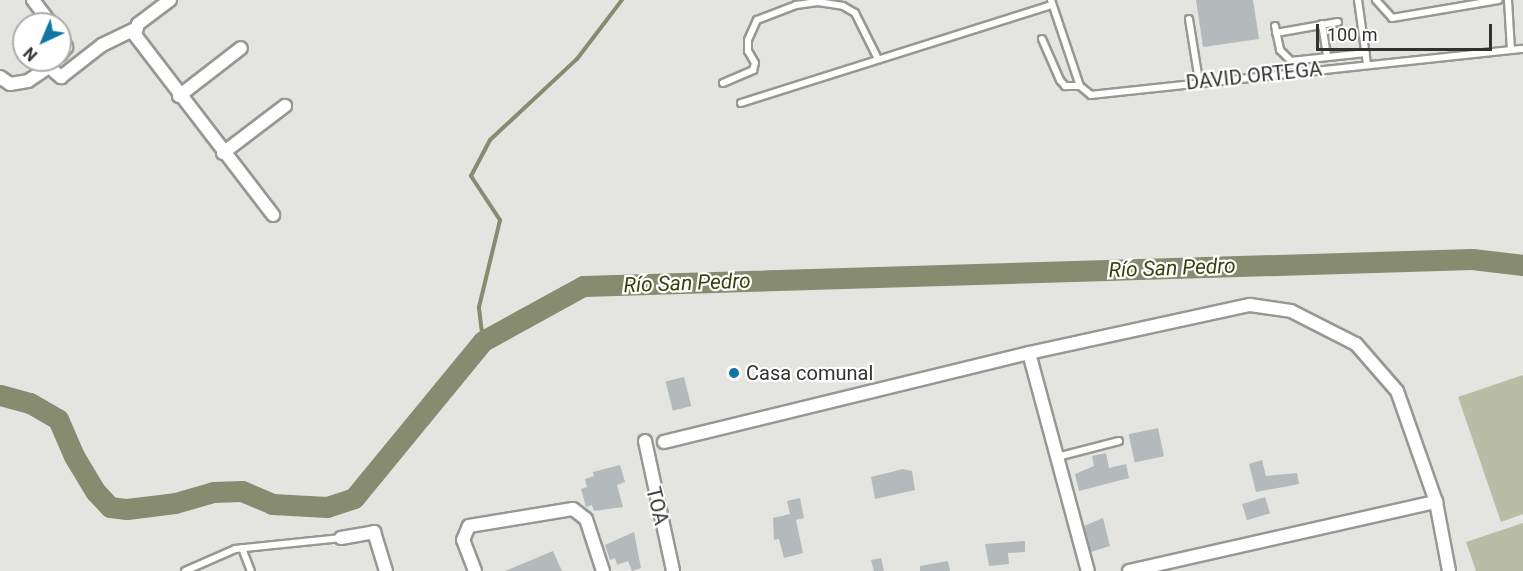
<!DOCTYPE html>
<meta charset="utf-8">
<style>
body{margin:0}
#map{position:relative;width:1523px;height:571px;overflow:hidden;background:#e4e5e0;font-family:Roboto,sans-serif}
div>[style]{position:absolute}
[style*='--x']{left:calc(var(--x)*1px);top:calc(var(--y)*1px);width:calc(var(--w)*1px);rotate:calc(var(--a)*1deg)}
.green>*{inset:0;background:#babda6}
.stream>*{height:4px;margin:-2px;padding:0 2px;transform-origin:2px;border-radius:2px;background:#878b6f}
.river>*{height:21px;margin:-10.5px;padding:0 10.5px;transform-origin:10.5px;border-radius:10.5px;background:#878b6f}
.building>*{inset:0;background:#b4b9bb;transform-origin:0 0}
.roads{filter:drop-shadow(2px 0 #979893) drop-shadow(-2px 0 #979893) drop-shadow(0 2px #979893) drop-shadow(0 -2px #979893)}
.lane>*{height:6px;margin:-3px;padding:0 3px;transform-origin:3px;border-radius:3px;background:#fff}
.street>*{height:12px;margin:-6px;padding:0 6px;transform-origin:6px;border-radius:6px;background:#fff}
.dots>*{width:16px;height:16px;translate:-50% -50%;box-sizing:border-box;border:3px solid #fff;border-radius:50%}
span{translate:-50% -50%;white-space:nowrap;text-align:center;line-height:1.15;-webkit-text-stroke:4.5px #fff;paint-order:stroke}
.street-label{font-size:20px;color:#313230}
.poi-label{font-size:20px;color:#313230}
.left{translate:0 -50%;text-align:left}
.water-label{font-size:21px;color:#3c400c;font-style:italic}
.north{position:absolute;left:12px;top:12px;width:60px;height:60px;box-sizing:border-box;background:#fff;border:2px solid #adadac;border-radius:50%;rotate:224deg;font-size:16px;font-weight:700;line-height:24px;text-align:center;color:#313230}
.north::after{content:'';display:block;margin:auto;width:21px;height:27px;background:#0f76a2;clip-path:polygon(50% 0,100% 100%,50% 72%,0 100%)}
.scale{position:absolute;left:1316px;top:24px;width:176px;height:27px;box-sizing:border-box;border:3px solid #313230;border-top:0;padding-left:8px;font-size:18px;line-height:21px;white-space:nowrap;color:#313230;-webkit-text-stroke:4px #fff;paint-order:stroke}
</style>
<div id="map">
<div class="green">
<i style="clip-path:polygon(1523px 375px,1523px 514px,1501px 522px,1458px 397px)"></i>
<i style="clip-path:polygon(1523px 523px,1523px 571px,1476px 571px,1466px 542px)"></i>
</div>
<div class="stream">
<i style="--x:483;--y:341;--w:34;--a:-97"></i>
<i style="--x:479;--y:307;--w:89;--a:-76.4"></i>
<i style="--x:500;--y:220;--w:53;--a:-123.4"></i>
<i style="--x:471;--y:176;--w:41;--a:-62.2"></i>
<i style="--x:490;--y:140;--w:119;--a:-43"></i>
<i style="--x:577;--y:59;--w:74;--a:-52.7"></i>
</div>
<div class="river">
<i style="--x:0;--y:395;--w:31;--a:15"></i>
<i style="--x:30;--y:403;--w:32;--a:30"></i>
<i style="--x:58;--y:419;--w:40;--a:66.6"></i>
<i style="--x:74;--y:456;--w:41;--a:59"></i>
<i style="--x:95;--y:491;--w:22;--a:47"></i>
<i style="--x:110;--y:507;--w:17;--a:7"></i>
<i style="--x:127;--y:509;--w:48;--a:-7.1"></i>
<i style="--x:175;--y:503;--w:40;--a:-16"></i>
<i style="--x:213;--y:492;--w:29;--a:-2"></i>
<i style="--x:242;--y:491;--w:33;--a:23"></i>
<i style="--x:272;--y:504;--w:55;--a:3.1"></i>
<i style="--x:327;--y:507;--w:28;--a:-18"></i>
<i style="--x:354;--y:498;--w:203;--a:-50.6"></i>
<i style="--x:483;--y:341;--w:114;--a:-28.8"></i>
<i style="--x:583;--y:286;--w:889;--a:-1.74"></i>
<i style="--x:1472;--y:259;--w:51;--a:6.7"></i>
</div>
<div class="building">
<i style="clip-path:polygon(1196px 0,1253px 0,1259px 39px,1203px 47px)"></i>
<i style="left:684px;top:377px;width:30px;height:19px;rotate:76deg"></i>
<i style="left:1158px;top:428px;width:29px;height:30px;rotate:78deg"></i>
<i style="clip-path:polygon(1106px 453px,1109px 468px,1126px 464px,1129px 478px,1079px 491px,1075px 474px,1094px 466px,1092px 456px)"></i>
<i style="clip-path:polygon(1262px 460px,1266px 476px,1297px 473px,1299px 484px,1256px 492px,1249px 464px)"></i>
<i style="clip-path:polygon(620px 465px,625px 482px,617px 485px,623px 507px,594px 511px,592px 505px,586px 507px,581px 489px,587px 487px,585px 479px,594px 476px,593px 472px)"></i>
<i style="clip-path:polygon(903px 469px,912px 471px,915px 490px,875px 499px,871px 477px)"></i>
<i style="left:1265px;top:497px;width:17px;height:24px;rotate:73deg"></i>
<i style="clip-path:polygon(800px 498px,804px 518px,796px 520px,803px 553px,784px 558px,779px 539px,774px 540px,773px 518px,790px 514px,787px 501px)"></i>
<i style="clip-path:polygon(1103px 518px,1110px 546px,1091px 552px,1084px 526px)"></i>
<i style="clip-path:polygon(634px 532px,641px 568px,632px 571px,628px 561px,617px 565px,615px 558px,610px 560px,605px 545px)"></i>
<i style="clip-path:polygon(1025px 541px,1025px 552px,1008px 553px,1009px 564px,989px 566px,985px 544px)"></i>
<i style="clip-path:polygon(553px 551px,562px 571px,505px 571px)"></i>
<i style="clip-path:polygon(881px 558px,884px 571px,874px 571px,871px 560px)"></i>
<i style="clip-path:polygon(948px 561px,950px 571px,920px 571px,920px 566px)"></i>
</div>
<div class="roads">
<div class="lane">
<i style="--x:1051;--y:0;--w:91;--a:71.4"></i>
<i style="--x:1080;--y:86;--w:14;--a:39"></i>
<i style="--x:1091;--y:95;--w:434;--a:-6.1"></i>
<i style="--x:1358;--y:0;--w:65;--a:82"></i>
<i style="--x:1376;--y:0;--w:24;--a:48"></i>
<i style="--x:1392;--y:18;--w:108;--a:-9.6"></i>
<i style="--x:1508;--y:0;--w:50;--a:86.6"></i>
<i style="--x:1189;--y:19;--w:63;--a:80.8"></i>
<i style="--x:1322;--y:24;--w:33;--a:81"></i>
<i style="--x:1275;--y:26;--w:25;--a:78"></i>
<i style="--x:1280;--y:50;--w:16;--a:45"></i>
<i style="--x:1291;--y:61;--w:75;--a:-6.1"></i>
<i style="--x:1276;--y:33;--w:63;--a:-10.1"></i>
<i style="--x:1042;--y:39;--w:45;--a:66.3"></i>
<i style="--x:1060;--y:80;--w:8;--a:50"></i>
<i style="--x:1065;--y:86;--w:15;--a:0"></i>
<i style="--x:723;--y:83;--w:33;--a:-23"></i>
<i style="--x:753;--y:70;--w:7;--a:-74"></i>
<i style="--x:755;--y:63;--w:14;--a:-120"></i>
<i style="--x:748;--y:51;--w:11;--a:-90"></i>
<i style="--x:748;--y:40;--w:22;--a:-66"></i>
<i style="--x:757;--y:20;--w:42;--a:-21"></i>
<i style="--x:796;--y:5;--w:22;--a:-8"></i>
<i style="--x:818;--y:2;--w:25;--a:9"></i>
<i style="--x:843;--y:6;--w:14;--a:30"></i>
<i style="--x:855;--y:13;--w:51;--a:63.4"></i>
<i style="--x:741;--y:103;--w:326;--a:-17.5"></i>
<i style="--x:1057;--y:457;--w:64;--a:-14.5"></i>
<i style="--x:242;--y:548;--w:25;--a:69"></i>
<i style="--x:185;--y:571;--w:55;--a:-23.7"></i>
<i style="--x:235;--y:549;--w:107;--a:-5.9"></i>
</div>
<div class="street">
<i style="--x:33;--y:0;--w:30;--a:53"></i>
<i style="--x:170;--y:0;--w:40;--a:143"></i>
<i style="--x:138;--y:24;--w:11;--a:105"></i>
<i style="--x:135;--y:35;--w:227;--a:52.5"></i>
<i style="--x:60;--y:36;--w:13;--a:61"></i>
<i style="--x:66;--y:47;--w:10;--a:127"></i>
<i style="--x:0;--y:77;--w:12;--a:35"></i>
<i style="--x:10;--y:84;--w:18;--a:-9"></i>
<i style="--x:28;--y:81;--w:25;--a:-34"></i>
<i style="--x:49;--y:67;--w:16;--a:40"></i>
<i style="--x:61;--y:77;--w:52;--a:-38"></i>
<i style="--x:102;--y:45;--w:37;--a:-26"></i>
<i style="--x:179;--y:96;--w:78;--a:-37.7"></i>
<i style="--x:223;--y:153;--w:78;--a:-37.2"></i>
<i style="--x:1029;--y:353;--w:226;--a:74.9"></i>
<i style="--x:645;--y:441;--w:133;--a:77.8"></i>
<i style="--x:664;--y:442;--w:376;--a:-13.7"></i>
<i style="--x:1029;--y:353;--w:226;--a:-12.3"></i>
<i style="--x:1250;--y:305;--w:41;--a:8.3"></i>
<i style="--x:1291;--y:311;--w:73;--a:26.9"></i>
<i style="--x:1356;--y:344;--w:62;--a:48.9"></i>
<i style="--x:1397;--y:391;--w:118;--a:70.6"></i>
<i style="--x:1436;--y:502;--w:70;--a:79.3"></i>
<i style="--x:341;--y:538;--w:34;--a:-10"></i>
<i style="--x:374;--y:532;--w:41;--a:72.9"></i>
<i style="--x:475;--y:571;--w:33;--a:-111"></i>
<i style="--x:463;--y:540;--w:15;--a:-67"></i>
<i style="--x:469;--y:526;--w:105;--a:-9.3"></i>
<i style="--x:573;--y:509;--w:16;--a:38"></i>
<i style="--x:586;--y:519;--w:55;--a:71.9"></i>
<i style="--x:1129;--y:571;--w:315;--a:-12.7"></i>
</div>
</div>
<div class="dots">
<i style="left:734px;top:373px;background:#0f76a2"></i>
</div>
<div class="street-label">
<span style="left:1254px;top:76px;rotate:-6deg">DAVID ORTEGA</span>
<span style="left:657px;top:506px;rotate:76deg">TOA</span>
</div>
<div class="poi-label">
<span class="left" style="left:746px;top:373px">Casa comunal</span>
</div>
<div class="water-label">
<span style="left:1172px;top:268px;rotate:-2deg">Río San Pedro</span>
<span style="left:687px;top:283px;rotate:-2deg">Río San Pedro</span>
</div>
<div class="north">N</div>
<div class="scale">100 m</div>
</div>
